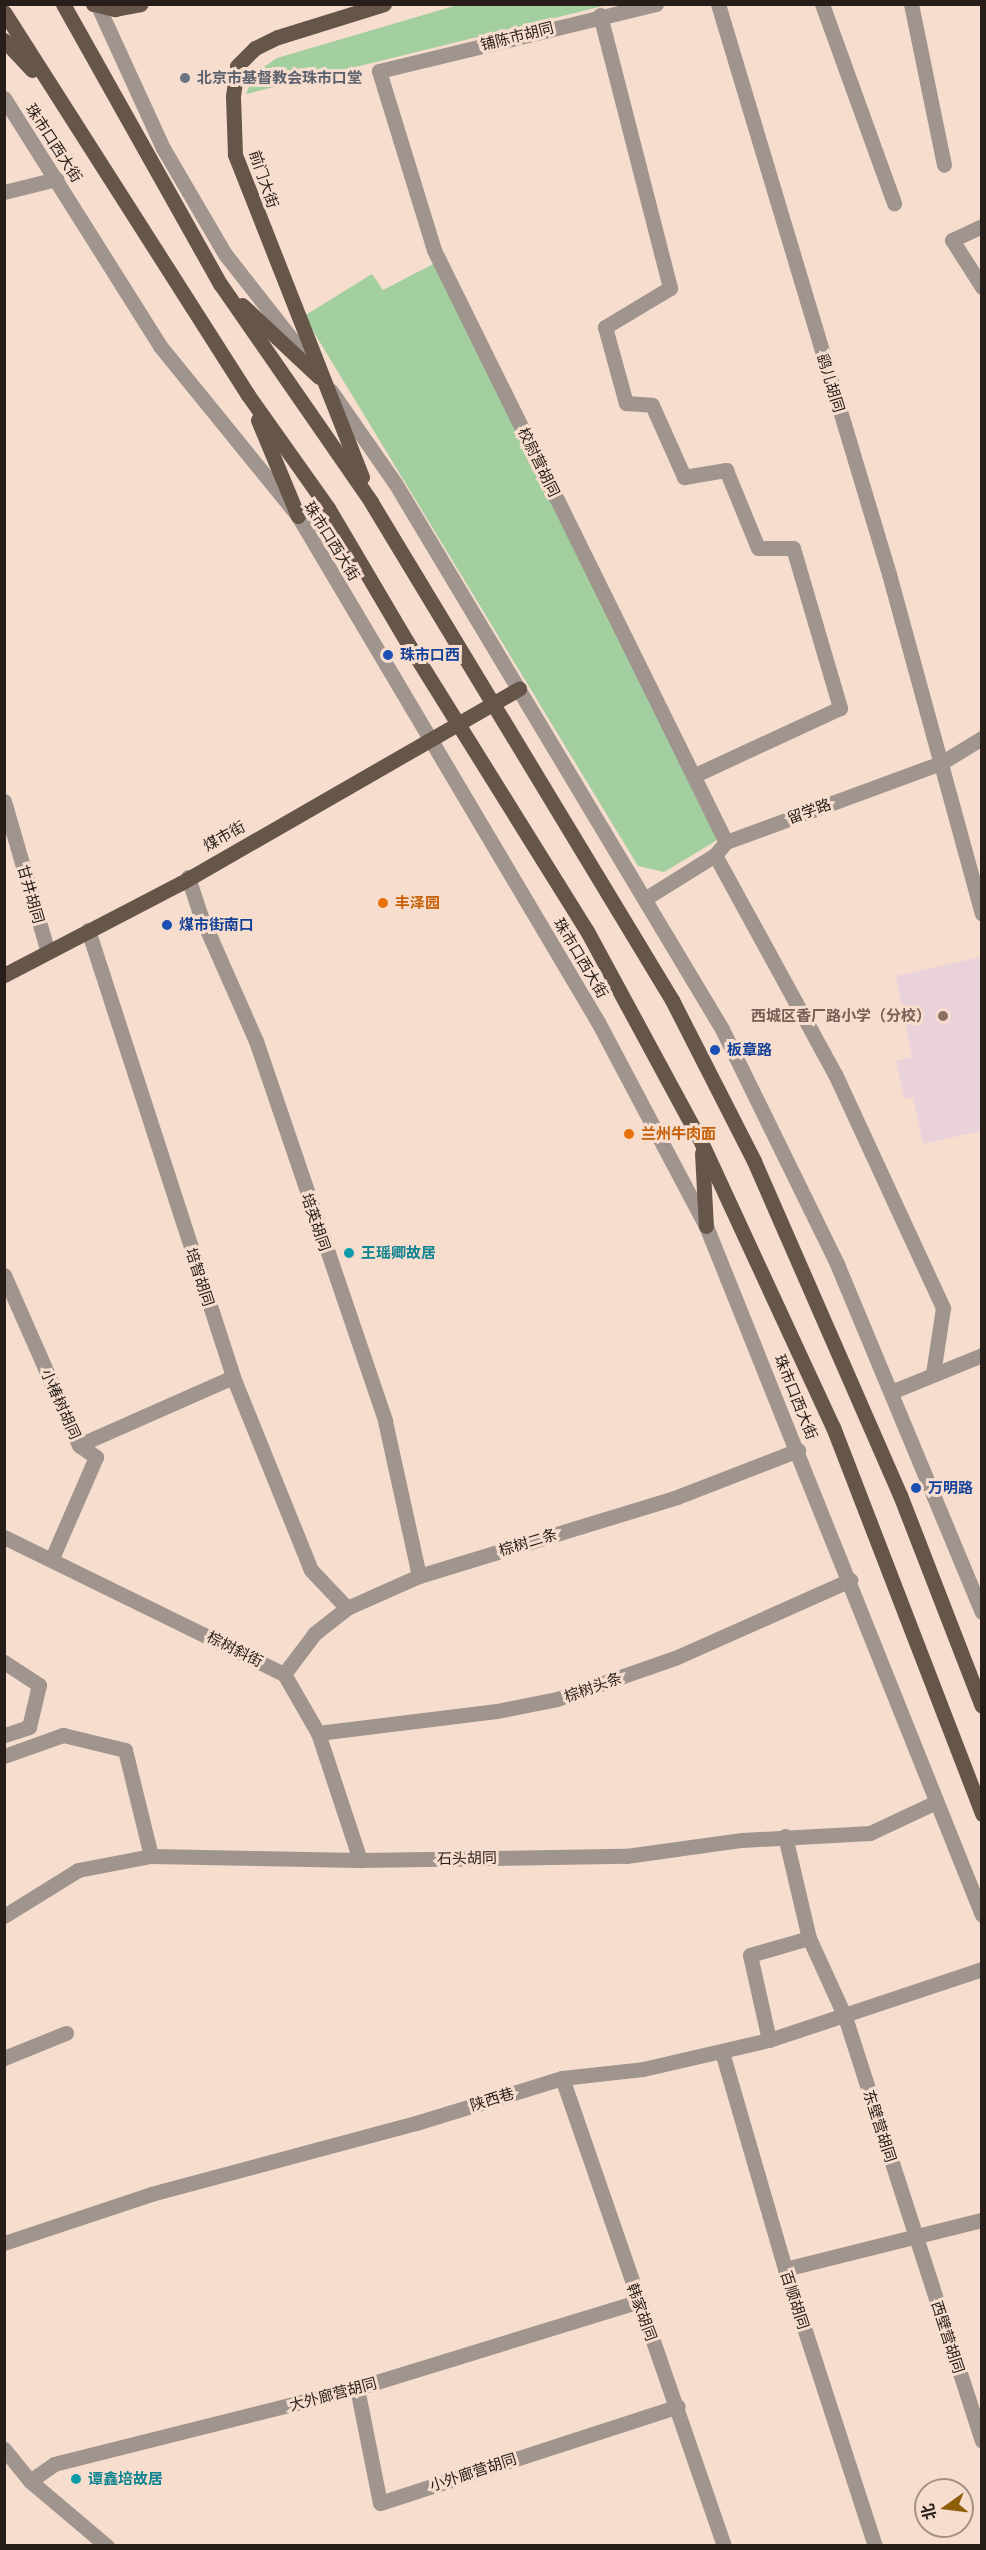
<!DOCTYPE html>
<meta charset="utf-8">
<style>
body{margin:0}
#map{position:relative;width:986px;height:2550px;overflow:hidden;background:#f7ddce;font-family:Merriweather,"Noto Sans SC",serif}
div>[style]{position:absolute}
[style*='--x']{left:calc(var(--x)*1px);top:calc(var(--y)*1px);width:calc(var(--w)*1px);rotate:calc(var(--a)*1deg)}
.education>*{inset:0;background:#ead2db}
.green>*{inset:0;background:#a3ce9f}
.minor>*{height:15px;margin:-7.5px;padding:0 7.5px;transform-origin:7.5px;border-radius:7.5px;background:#9f958e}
.major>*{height:15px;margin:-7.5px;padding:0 7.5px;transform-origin:7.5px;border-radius:7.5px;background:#665549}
.dots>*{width:16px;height:16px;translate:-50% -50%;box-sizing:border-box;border:3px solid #f7ddce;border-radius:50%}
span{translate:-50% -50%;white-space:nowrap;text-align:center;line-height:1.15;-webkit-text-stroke:6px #f7ddce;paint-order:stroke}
.street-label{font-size:15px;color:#271e19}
.worship-label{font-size:15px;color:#5b616d;font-weight:700}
.left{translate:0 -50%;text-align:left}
.transit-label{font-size:15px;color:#164399;font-weight:700}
.food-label{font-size:15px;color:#c56008;font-weight:700}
.education-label{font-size:15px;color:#785e54;font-weight:700}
.right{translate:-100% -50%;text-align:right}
.culture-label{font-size:15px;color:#0d838f;font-weight:700}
.frame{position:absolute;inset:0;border:6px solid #271e19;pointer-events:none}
.north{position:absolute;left:914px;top:2478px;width:60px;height:60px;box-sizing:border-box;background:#f7ddce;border:2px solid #a49186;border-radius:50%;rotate:256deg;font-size:16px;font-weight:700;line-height:24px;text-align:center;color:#271e19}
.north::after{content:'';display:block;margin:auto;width:21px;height:27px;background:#8e5f09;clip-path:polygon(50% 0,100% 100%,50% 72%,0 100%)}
</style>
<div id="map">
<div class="education">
<i style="clip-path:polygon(981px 957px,981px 1131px,923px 1144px,913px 1097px,904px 1099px,896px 1061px,912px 1057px,896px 976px)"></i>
</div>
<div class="green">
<i style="clip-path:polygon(461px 4px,607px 5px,246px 94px,255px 73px,277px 58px)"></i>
<i style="clip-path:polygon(437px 262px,719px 839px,664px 872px,638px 866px,304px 316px,372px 274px,383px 290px)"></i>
</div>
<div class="minor">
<i style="--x:97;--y:4;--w:158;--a:65.4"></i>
<i style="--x:163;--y:148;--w:123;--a:59.7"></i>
<i style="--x:225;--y:254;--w:135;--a:51.9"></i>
<i style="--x:656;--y:4;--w:285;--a:166.4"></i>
<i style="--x:379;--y:71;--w:187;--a:72.9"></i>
<i style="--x:434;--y:250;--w:660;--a:63.75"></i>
<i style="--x:718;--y:4;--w:595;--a:73.3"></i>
<i style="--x:889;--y:574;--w:352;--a:74.7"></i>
<i style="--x:822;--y:4;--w:212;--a:70.1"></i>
<i style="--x:911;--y:4;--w:164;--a:78.4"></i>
<i style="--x:600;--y:15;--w:282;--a:75.6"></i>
<i style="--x:670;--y:288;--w:76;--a:149"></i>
<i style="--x:605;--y:327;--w:79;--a:74.6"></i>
<i style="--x:626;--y:403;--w:26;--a:4"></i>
<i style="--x:652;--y:405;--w:79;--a:66"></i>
<i style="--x:684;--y:477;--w:43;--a:-9.5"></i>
<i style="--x:726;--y:470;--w:84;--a:67.7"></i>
<i style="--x:758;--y:548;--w:35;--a:0"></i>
<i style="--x:793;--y:548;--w:167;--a:73.6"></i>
<i style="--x:840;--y:708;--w:160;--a:155.2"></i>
<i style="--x:4;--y:98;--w:293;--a:57.8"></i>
<i style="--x:160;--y:346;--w:219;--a:50.9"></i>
<i style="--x:298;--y:516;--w:588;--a:59.34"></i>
<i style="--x:598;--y:1022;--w:231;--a:62.1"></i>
<i style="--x:706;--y:1226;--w:742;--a:68.17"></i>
<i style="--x:4;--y:192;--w:54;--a:-14"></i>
<i style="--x:982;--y:226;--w:33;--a:155"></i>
<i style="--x:952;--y:240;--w:56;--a:57.4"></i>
<i style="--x:331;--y:391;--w:112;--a:55.2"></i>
<i style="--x:395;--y:483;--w:636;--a:59.08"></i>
<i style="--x:722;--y:1029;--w:262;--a:63.9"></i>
<i style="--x:837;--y:1264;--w:377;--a:67.4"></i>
<i style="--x:4;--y:801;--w:157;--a:73.8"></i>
<i style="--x:715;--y:855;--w:250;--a:61.3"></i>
<i style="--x:835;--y:1074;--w:258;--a:65.2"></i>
<i style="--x:943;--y:1308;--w:66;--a:98.7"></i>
<i style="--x:188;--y:877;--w:39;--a:72"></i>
<i style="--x:200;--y:914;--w:139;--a:66.2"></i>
<i style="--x:256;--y:1041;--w:401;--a:71.2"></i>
<i style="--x:385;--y:1421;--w:159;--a:77.6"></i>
<i style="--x:646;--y:898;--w:81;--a:-31.9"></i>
<i style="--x:715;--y:855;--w:17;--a:-50"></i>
<i style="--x:726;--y:842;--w:229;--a:-20.2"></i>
<i style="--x:941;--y:763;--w:48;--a:-31.4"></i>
<i style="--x:88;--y:930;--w:470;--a:72"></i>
<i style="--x:233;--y:1377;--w:208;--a:68"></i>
<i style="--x:311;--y:1570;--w:52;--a:46.5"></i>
<i style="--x:4;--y:1275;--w:186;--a:66.2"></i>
<i style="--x:79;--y:1445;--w:21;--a:35"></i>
<i style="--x:96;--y:1457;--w:110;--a:113.5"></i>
<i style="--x:891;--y:1392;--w:98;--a:-22.1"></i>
<i style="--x:79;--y:1445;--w:168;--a:-23.8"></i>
<i style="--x:4;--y:1537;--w:312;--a:26.1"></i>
<i style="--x:284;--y:1674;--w:68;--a:60"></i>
<i style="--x:318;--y:1733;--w:134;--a:71.7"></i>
<i style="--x:4;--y:1662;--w:42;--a:33.3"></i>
<i style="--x:39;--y:1685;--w:43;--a:103.4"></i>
<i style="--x:29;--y:1727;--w:26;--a:162"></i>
<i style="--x:284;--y:1674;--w:51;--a:-52.9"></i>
<i style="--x:315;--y:1633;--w:41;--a:-38"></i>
<i style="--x:347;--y:1608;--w:79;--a:-24"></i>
<i style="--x:419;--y:1576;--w:270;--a:-17"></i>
<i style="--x:677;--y:1497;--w:130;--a:-21.2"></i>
<i style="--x:318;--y:1733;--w:180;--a:-7"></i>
<i style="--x:497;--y:1711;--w:61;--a:-11.3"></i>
<i style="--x:557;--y:1699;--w:125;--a:-19.2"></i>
<i style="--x:675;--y:1658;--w:192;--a:-24"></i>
<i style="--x:4;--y:1756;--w:63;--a:-19.6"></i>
<i style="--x:63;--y:1735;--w:64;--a:13.6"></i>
<i style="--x:125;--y:1750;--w:109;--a:76.2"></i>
<i style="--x:785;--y:1836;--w:105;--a:76.8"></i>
<i style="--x:809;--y:1938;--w:87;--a:65.5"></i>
<i style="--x:845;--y:2017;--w:445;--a:72.1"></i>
<i style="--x:4;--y:1916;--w:87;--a:-31.9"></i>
<i style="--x:78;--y:1870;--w:74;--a:-10.9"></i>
<i style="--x:151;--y:1856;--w:209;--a:1.1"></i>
<i style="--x:360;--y:1860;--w:266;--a:-0.9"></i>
<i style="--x:626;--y:1856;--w:117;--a:-7.9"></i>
<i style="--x:742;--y:1840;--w:128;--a:-3.1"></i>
<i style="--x:870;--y:1833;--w:73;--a:-25.2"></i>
<i style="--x:769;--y:2040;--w:87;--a:-102.6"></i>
<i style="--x:750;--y:1955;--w:61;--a:-16.1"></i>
<i style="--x:722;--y:2052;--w:226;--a:73.8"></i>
<i style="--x:785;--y:2269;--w:291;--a:72"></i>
<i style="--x:4;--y:2058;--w:67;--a:-22"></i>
<i style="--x:562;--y:2078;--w:495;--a:70.9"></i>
<i style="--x:4;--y:2243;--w:155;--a:-18.4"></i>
<i style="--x:151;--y:2194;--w:274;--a:-15"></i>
<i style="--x:416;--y:2123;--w:153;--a:-17.1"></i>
<i style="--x:562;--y:2078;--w:81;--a:-6.3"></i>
<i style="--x:643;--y:2069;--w:129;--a:-13"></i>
<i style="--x:769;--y:2040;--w:225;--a:-18.4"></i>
<i style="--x:785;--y:2269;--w:203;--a:-14"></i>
<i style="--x:357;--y:2388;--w:117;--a:78.7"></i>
<i style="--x:380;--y:2503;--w:313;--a:-18"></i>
<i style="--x:4;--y:2449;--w:41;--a:50.9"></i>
<i style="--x:30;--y:2481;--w:101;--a:40.2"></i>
<i style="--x:30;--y:2481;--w:29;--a:-35"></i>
<i style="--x:54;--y:2464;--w:312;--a:-14.1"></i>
<i style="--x:357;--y:2388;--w:293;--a:-17.1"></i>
</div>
<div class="major">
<i style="--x:63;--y:4;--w:322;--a:60.7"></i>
<i style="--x:221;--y:285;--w:264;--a:55.3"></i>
<i style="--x:371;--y:502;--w:582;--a:58.85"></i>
<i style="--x:672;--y:1000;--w:181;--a:63"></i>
<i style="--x:754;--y:1161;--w:365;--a:66.4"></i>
<i style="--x:900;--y:1495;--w:226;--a:68.8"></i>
<i style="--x:93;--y:4;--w:23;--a:13"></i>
<i style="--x:115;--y:9;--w:26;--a:-11"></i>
<i style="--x:4;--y:12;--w:454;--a:57.5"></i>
<i style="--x:248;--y:395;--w:138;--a:54.7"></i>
<i style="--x:328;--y:508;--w:156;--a:59.5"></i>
<i style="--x:407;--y:642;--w:340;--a:58.1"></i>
<i style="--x:587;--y:931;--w:242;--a:61.6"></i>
<i style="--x:702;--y:1144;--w:312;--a:65.2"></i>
<i style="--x:833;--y:1427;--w:415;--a:68.9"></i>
<i style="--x:4;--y:40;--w:41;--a:47"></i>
<i style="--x:242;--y:305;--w:105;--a:43.1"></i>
<i style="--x:258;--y:420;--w:104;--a:67.4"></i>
<i style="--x:362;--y:477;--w:347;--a:-111.5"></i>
<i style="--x:235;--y:154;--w:58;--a:-92"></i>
<i style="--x:233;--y:96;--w:30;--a:-82"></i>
<i style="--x:237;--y:66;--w:25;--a:-45"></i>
<i style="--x:255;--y:48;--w:25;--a:-26"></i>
<i style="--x:278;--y:37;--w:111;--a:-17.3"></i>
<i style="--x:4;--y:975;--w:199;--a:-27.5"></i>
<i style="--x:181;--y:883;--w:390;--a:-29.9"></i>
<i style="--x:702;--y:1153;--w:73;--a:86.9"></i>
</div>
<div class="dots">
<i style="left:185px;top:78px;background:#6b7280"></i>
<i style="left:388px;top:655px;background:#1a4fb4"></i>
<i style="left:383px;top:903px;background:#e8710a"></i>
<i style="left:167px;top:925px;background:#1a4fb4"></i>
<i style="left:943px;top:1016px;background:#8d6e63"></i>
<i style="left:715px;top:1050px;background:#1a4fb4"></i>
<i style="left:629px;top:1134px;background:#e8710a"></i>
<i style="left:349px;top:1253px;background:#0f9aa8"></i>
<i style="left:916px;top:1488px;background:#1a4fb4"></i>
<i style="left:76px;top:2479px;background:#0f9aa8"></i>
</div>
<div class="street-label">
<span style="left:517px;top:36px;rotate:-14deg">铺陈市胡同</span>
<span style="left:54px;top:143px;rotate:57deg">珠市口西大街</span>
<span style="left:264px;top:179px;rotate:71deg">前门大街</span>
<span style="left:831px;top:383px;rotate:73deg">鹞儿胡同</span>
<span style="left:539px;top:462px;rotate:64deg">校尉营胡同</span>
<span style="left:332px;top:541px;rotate:58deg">珠市口西大街</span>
<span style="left:809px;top:811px;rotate:-20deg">留学路</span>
<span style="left:224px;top:836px;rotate:-29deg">煤市街</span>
<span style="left:31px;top:894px;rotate:74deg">甘井胡同</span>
<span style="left:581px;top:958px;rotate:59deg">珠市口西大街</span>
<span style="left:316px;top:1222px;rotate:71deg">培英胡同</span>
<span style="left:200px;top:1277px;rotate:72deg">培智胡同</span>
<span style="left:796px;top:1397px;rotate:68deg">珠市口西大街</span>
<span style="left:61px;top:1404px;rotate:66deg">小椿树胡同</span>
<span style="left:528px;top:1542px;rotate:-17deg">棕树二条</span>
<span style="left:235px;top:1649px;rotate:27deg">棕树斜街</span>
<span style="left:593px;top:1687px;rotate:-20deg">棕树头条</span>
<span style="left:467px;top:1858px;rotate:-1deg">石头胡同</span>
<span style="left:492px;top:2099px;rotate:-17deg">陕西巷</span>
<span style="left:880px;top:2126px;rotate:72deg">东壁营胡同</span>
<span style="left:795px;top:2300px;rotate:72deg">百顺胡同</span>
<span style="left:642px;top:2312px;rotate:70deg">韩家胡同</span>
<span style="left:948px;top:2337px;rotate:72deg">西壁营胡同</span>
<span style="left:333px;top:2394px;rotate:-15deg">大外廊营胡同</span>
<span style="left:473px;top:2472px;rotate:-18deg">小外廊营胡同</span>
</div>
<div class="worship-label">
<span class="left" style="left:197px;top:78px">北京市基督教会珠市口堂</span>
</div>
<div class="transit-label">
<span class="left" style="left:400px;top:655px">珠市口西</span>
<span class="left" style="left:179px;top:925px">煤市街南口</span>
<span class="left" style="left:727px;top:1050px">板章路</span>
<span class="left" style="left:928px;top:1488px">万明路</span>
</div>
<div class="food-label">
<span class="left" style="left:395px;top:903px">丰泽园</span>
<span class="left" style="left:641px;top:1134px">兰州牛肉面</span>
</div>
<div class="education-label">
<span class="right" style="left:931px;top:1016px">西城区香厂路小学（分校）</span>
</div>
<div class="culture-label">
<span class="left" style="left:361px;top:1253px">王瑶卿故居</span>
<span class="left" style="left:88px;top:2479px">谭鑫培故居</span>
</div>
<div class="frame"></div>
<div class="north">北</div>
</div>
